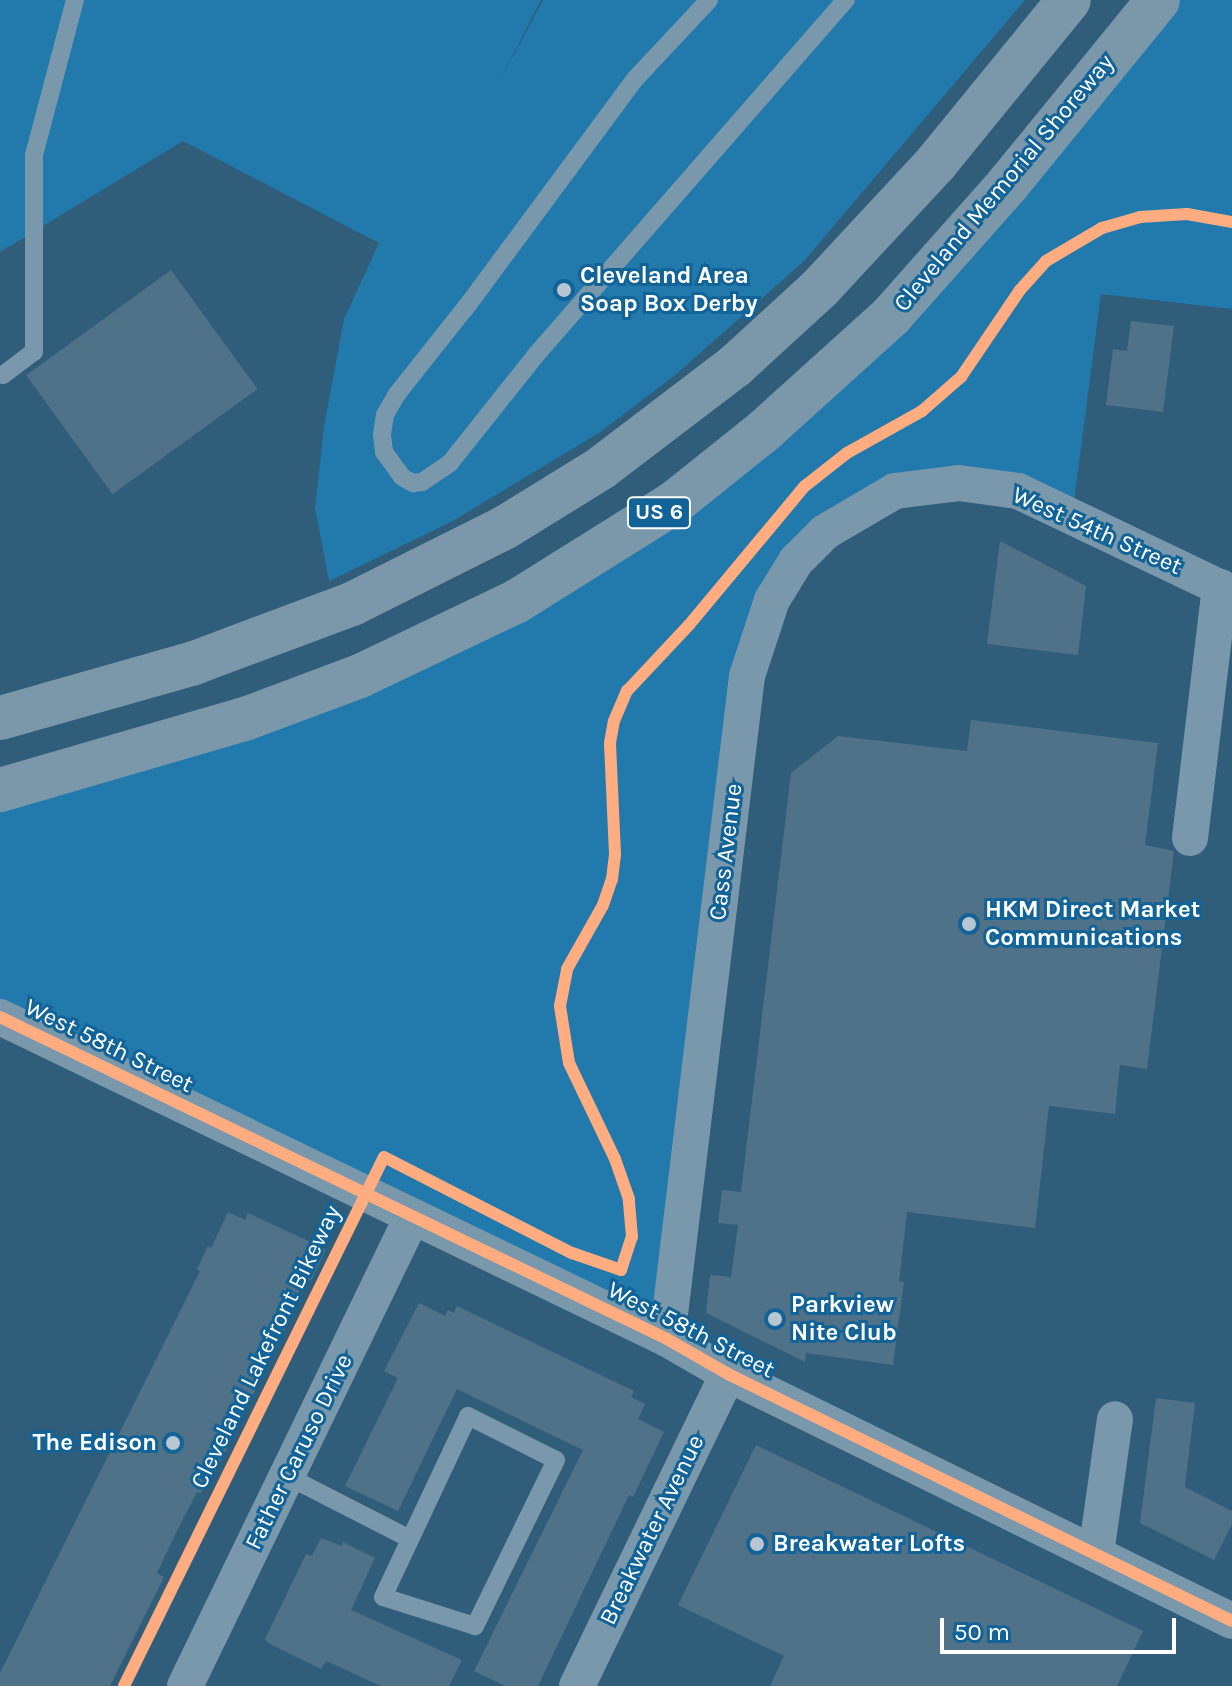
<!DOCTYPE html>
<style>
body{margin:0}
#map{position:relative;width:1232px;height:1686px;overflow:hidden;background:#305d79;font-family:Karla,sans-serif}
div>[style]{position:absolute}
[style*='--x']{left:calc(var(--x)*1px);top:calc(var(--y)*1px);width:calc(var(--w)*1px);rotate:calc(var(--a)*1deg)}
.green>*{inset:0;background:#2279ac}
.building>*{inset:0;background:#4f7289;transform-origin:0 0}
.lane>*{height:18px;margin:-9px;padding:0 9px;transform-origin:9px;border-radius:9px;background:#7998ab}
.street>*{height:36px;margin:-18px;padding:0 18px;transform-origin:18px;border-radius:18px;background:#7998ab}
.highway>*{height:44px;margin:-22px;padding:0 22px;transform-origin:22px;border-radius:22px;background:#7b98aa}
.cycleway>*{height:12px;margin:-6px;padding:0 6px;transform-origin:6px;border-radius:6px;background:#ffac80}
.dots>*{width:22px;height:22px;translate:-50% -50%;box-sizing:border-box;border:4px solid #126397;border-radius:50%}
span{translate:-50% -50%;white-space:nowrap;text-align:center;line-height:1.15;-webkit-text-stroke:6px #126397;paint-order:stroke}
.shield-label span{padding:2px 6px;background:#126397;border:2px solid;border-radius:6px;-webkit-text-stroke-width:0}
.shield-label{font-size:22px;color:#fff;font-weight:700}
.street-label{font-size:24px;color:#fff}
.poi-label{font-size:24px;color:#fff;font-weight:700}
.left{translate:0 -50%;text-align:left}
.right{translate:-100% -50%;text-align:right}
.scale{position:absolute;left:940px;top:1618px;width:236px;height:36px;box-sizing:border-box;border:4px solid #fff;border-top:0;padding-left:10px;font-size:24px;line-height:28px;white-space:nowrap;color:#fff;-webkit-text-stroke:6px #126397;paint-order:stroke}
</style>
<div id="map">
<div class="green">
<i style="clip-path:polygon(0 0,541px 0,497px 86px,543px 0,1025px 0,804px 261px,674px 376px,599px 433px,451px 522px,329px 581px,315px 508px,324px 426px,344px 319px,379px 243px,183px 141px,0 252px)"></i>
<i style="clip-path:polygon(1158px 0,1232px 0,1232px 309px,1101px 294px,1072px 517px,895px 491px,772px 600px,667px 1339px,0 1017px,0 790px,300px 699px,721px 467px)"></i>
</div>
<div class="building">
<i style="left:171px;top:270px;width:147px;height:179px;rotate:54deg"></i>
<i style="clip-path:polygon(1131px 321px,1174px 326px,1163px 412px,1106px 405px,1113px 349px,1127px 351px)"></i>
<i style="clip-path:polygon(1000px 541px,1086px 586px,1078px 655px,987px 644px)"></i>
<i style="clip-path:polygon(971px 720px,1158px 743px,1145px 845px,1174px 851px,1147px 1069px,1120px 1065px,1115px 1114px,1049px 1106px,1035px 1228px,907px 1212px,899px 1281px,904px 1282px,893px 1365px,806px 1353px,805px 1362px,706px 1313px,710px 1275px,731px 1277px,738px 1225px,718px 1223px,722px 1190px,741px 1192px,791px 773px,838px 736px,967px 751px)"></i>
<i style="clip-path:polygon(228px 1212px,245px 1220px,248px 1213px,326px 1249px,311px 1281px,305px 1278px,282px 1327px,285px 1329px,212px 1479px,208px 1478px,201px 1493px,197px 1492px,174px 1537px,157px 1573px,164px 1577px,110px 1686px,0 1686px,0 1673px,200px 1271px,197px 1269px,208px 1246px,211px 1248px)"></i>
<i style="clip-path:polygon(419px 1303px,445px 1316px,448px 1310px,454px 1313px,457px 1306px,634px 1391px,631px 1397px,645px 1404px,638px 1419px,664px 1432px,633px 1497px,629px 1495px,538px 1686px,505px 1686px,474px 1671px,583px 1450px,457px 1389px,398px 1511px,345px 1486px,398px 1378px,384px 1371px)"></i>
<i style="clip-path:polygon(1156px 1398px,1195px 1403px,1185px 1487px,1232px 1511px,1232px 1524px,1214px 1560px,1140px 1523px)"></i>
<i style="clip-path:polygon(756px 1445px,1143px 1631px,1117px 1686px,770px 1686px,784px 1656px,678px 1605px)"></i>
<i style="clip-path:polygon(321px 1538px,342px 1546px,343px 1542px,375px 1558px,351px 1610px,462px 1660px,449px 1686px,381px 1686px,326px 1661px,321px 1669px,268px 1643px,265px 1639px,306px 1554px,312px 1556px)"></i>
</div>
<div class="lane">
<i style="--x:709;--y:0;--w:108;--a:133.1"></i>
<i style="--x:635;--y:79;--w:284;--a:126.5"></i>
<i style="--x:466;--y:307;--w:111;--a:128.4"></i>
<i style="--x:397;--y:394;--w:24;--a:120"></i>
<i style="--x:385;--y:415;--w:20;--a:99"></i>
<i style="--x:382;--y:435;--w:17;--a:83"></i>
<i style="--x:384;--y:452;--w:31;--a:54"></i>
<i style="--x:402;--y:477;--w:13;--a:29"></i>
<i style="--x:413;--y:483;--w:9;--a:-6"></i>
<i style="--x:422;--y:482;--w:34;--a:-34"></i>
<i style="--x:450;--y:463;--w:137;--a:-51.5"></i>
<i style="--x:535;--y:356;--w:473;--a:-48.9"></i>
<i style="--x:3;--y:375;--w:39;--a:-37"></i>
<i style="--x:34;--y:352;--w:197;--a:-90"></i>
<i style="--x:34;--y:155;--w:160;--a:-75.2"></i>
<i style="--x:468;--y:1416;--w:98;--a:26.6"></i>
<i style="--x:556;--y:1460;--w:185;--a:116"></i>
<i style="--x:475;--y:1626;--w:96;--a:-162.5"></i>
<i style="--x:383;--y:1597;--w:200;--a:-64.8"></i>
<i style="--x:287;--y:1476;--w:136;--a:27.1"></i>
</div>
<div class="street">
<i style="--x:1190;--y:838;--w:253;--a:-83.2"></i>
<i style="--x:0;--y:1017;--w:741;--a:25.77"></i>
<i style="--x:667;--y:1339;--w:70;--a:29.8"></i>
<i style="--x:728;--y:1374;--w:561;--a:26.11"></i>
<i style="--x:667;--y:1339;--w:668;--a:-83.12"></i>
<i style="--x:747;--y:676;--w:80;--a:-71.8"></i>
<i style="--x:772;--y:600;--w:46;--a:-58.4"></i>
<i style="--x:796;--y:561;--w:41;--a:-45"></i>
<i style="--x:825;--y:532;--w:81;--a:-30.4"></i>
<i style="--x:895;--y:491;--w:64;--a:-7.1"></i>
<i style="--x:959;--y:483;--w:60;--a:7.7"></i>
<i style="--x:1018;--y:491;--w:237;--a:25.5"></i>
<i style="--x:1096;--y:1554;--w:136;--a:-82"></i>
<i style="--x:185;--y:1686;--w:521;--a:-64.17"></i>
<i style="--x:577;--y:1686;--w:347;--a:-64.2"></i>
</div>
<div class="highway">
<i style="--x:0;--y:718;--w:202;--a:-15.8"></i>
<i style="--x:194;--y:663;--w:169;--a:-20.5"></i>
<i style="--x:352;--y:604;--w:170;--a:-26.6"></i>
<i style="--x:504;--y:528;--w:114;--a:-31.7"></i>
<i style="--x:601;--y:468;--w:168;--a:-37.3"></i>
<i style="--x:735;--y:366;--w:115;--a:-42.5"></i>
<i style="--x:820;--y:288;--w:171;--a:-47.1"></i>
<i style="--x:936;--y:163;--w:210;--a:-50.8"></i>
<i style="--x:0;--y:790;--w:255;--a:-16.2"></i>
<i style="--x:245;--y:719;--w:123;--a:-20.5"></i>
<i style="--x:360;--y:676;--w:174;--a:-25.5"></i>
<i style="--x:517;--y:601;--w:185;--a:-32"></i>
<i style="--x:674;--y:503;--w:117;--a:-38.7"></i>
<i style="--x:765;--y:430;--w:170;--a:-42.1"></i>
<i style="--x:891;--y:316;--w:176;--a:-48.4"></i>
<i style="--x:1008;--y:184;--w:237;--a:-50.8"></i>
</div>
<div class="cycleway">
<i style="--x:0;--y:1017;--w:741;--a:25.77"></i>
<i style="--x:667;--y:1339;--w:70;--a:29.8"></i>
<i style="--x:728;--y:1374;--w:561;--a:26.11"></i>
<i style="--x:124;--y:1686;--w:589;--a:-63.83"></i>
<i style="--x:384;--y:1157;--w:211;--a:27.1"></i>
<i style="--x:572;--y:1253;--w:52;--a:19.1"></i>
<i style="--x:621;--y:1270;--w:35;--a:-72"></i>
<i style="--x:632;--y:1237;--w:38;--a:-95"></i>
<i style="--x:629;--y:1199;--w:42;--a:-109.3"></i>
<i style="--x:615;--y:1159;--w:106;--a:-115.6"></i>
<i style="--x:569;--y:1063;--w:58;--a:-99"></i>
<i style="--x:560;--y:1006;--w:38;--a:-79"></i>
<i style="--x:567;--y:969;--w:73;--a:-60.6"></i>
<i style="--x:603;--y:905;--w:28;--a:-71"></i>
<i style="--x:612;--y:879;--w:25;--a:-83"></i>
<i style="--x:615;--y:854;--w:111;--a:-92.6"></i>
<i style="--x:610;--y:743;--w:22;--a:-80"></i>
<i style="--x:614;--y:721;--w:33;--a:-67"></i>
<i style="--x:627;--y:691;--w:91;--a:-46.8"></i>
<i style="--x:689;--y:625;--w:181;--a:-50.2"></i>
<i style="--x:805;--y:486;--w:53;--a:-38.2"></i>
<i style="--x:847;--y:453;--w:86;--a:-29.2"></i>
<i style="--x:922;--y:411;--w:52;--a:-41.1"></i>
<i style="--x:961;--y:377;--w:105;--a:-55.9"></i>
<i style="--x:1020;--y:290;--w:39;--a:-48"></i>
<i style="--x:1046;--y:261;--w:65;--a:-30.5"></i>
<i style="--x:1102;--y:228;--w:40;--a:-16"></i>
<i style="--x:1140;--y:217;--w:47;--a:-3.7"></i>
<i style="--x:1187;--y:214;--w:46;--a:10.1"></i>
</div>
<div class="dots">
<i style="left:564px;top:290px;background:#b7c6d0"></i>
<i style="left:969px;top:924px;background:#b7c6d0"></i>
<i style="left:775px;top:1319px;background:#b7c6d0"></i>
<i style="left:173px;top:1443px;background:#b7c6d0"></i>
<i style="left:757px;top:1544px;background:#b7c6d0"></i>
</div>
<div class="shield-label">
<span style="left:659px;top:513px">US 6</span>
</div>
<div class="street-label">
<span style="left:1004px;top:183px;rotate:-50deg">Cleveland Memorial Shoreway</span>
<span style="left:1097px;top:531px;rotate:24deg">West 54th Street</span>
<span style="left:726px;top:852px;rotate:-83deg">Cass Avenue</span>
<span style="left:109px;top:1046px;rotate:26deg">West 58th Street</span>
<span style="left:691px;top:1330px;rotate:27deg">West 58th Street</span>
<span style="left:266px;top:1347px;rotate:-64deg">Cleveland Lakefront Bikeway</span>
<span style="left:299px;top:1452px;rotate:-64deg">Father Caruso Drive</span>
<span style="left:652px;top:1530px;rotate:-64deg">Breakwater Avenue</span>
</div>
<div class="poi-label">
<span class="left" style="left:580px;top:290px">Cleveland Area<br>Soap Box Derby</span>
<span class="left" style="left:985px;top:924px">HKM Direct Market<br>Communications</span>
<span class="left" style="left:791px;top:1319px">Parkview<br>Nite Club</span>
<span class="right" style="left:157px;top:1443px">The Edison</span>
<span class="left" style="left:773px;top:1544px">Breakwater Lofts</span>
</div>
<div class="scale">50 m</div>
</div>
